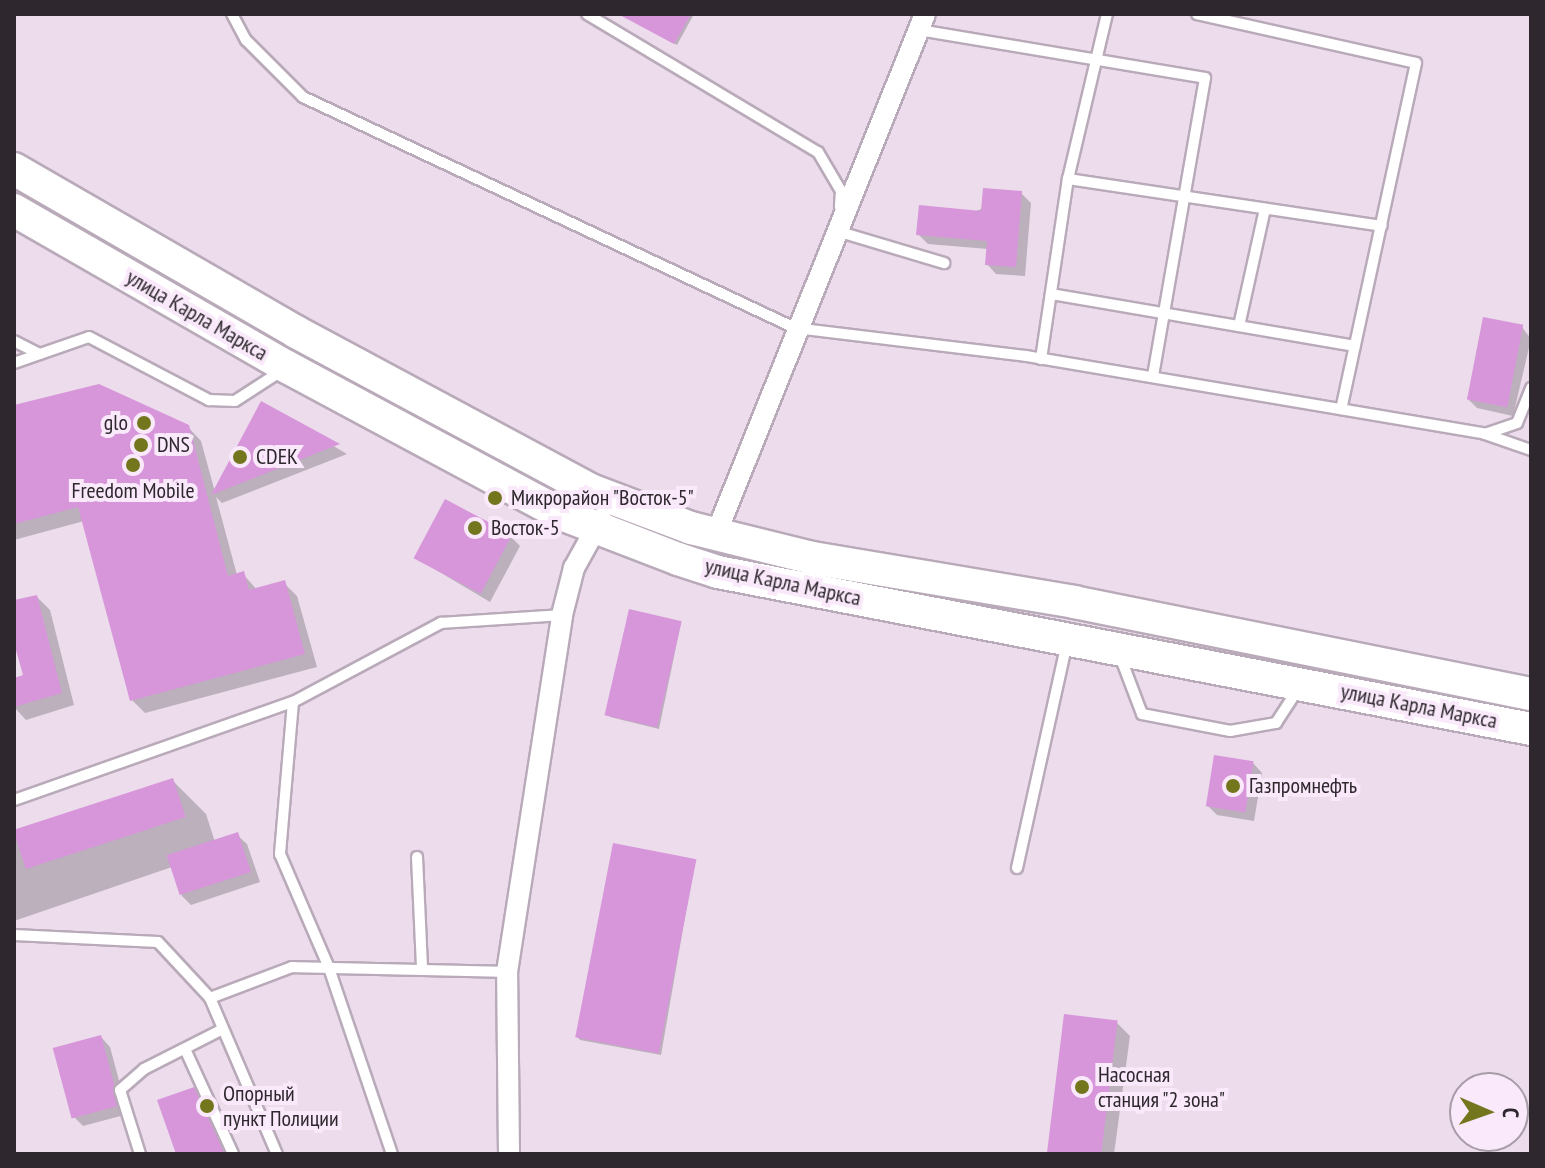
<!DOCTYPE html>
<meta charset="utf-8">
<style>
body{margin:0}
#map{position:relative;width:1545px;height:1168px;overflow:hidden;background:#ecdcec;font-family:"PT Sans Narrow",sans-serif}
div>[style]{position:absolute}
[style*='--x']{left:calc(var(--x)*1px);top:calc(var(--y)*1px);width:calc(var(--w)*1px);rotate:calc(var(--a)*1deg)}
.shadow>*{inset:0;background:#0003}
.building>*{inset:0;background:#d795da;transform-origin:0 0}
.roads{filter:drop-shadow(2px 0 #b9aab9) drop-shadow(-2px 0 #b9aab9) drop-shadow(0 2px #b9aab9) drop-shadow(0 -2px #b9aab9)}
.service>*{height:10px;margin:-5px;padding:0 5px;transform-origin:5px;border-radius:5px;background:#fff}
.minor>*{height:20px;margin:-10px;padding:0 10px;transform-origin:10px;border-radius:10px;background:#fff}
.primary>*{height:32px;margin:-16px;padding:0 16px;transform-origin:16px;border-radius:16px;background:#fff}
.dots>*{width:22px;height:22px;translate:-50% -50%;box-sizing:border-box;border:4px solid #f9e9fa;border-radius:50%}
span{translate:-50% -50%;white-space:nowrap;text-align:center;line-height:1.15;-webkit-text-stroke:8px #f9e9fa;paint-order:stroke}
.street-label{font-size:22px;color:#2e282e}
.poi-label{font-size:22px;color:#2e282e}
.right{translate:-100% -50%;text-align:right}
.left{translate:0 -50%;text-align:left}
.frame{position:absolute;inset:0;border:16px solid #2e282e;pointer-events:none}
.north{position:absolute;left:1449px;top:1072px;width:80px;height:80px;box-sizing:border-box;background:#f9e9fa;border:2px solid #a89ca8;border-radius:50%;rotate:92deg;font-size:22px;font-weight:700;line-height:32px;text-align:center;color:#2e282e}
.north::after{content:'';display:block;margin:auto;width:28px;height:36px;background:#73761d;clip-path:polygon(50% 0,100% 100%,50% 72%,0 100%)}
</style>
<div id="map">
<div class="shadow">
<i style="clip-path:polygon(619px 14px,694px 14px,677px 45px)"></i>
<i style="clip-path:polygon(1021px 193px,1031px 203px,1025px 276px,996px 274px,987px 264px,988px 249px,928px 244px,918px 234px)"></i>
<i style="clip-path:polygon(1522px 327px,1531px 339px,1513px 416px,1477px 408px,1467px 398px)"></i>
<i style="clip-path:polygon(262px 404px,347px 454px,222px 503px,216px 497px,237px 575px,243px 574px,257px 590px,284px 583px,297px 596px,317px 667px,145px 713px,132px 700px,84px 521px,14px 540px,14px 407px,188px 427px,201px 441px,215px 492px)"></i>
<i style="clip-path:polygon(511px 537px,520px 546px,490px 602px,416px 558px)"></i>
<i style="clip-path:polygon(37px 597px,50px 610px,74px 705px,26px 720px,14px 707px,14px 680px,25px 677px,18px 650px,14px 651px,14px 602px)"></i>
<i style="clip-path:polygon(681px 623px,659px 729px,610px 717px,607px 714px)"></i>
<i style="clip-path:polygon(1253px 763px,1262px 773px,1254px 821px,1217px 815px,1207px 805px)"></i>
<i style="clip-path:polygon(172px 780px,206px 814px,215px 842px,237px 835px,247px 844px,260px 882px,191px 905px,182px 896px,172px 867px,14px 921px,14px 834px)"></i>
<i style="clip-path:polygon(695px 860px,661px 1055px,580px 1040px,578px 1038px)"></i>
<i style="clip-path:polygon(1117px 1023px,1130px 1036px,1114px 1154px,1048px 1154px)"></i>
<i style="clip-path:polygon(101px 1037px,110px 1047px,128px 1114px,83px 1126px,73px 1116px)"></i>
<i style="clip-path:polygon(200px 1087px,231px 1154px,178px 1154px)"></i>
</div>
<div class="building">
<i style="clip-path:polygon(618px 14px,691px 14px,674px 44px)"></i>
<i style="clip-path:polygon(983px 188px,1022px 191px,1016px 267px,985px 265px,987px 241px,916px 235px,919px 205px,981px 211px)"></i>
<i style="left:1483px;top:317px;width:41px;height:84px;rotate:11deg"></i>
<i style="clip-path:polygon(99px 384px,189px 425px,228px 576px,244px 571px,249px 590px,285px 580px,305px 654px,130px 701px,78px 507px,14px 524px,14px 405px)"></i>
<i style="clip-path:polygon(261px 401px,340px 444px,211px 495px)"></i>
<i style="left:445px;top:499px;width:76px;height:67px;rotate:28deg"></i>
<i style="clip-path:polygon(37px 595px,62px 693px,14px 707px,14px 678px,23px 675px,14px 643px,14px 600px)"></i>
<i style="left:629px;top:609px;width:54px;height:109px;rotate:13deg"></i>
<i style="left:1214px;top:755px;width:40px;height:52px;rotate:9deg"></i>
<i style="left:173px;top:778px;width:41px;height:168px;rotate:72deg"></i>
<i style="left:238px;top:832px;width:42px;height:75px;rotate:72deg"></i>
<i style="left:613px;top:843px;width:85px;height:198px;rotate:11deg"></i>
<i style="left:1064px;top:1014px;width:54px;height:141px;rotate:7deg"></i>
<i style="left:101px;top:1035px;width:73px;height:50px;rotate:75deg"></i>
<i style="clip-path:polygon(200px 1085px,224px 1154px,176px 1154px,157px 1100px)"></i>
</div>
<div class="roads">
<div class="service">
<i style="--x:232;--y:14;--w:30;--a:62"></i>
<i style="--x:246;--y:40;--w:81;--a:45"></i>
<i style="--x:303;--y:97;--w:544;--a:25.15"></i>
<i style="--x:795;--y:328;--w:233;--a:6.9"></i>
<i style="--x:1026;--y:356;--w:466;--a:9.6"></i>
<i style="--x:1485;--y:434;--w:49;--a:19.2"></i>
<i style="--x:587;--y:14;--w:269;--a:30.9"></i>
<i style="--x:818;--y:152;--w:45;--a:59.5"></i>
<i style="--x:841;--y:191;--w:16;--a:94"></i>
<i style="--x:1197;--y:14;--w:224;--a:12.6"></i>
<i style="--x:1416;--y:63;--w:354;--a:102.2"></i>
<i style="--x:919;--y:30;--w:290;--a:9.5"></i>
<i style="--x:1205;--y:78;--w:303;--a:99.9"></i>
<i style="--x:1068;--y:179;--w:170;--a:-76.7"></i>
<i style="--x:840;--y:227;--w:5;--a:90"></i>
<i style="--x:840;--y:232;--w:109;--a:16.6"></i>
<i style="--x:1051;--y:294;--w:308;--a:9.7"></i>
<i style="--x:1239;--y:326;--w:120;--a:-77.5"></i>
<i style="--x:14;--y:341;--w:28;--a:27"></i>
<i style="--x:1041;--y:359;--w:182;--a:-81.5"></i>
<i style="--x:1068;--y:179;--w:317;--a:8.5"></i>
<i style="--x:14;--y:363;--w:79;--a:-19.1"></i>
<i style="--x:89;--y:337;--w:136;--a:27.7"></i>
<i style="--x:209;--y:400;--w:26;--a:2"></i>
<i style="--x:235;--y:401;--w:57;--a:-32.9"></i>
<i style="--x:1485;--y:434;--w:34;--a:-19"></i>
<i style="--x:1517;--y:423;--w:38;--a:-68"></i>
<i style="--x:1120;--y:656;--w:62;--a:69.2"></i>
<i style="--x:1142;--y:714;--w:90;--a:10.9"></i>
<i style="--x:1230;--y:731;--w:47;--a:-9.9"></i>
<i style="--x:1276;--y:723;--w:40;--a:-57.1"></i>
<i style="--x:293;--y:702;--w:153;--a:94.9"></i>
<i style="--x:280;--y:854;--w:124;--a:66.7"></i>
<i style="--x:329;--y:968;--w:196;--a:71.3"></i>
<i style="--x:14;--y:800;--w:296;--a:-19.4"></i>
<i style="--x:293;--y:702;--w:168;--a:-28.1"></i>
<i style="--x:441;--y:623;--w:121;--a:-3.8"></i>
<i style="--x:417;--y:857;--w:110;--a:87.4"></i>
<i style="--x:1017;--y:868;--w:231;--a:-77.5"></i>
<i style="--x:14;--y:935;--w:144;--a:2.8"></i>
<i style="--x:158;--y:942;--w:76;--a:47.1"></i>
<i style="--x:210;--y:998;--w:88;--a:-20.7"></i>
<i style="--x:292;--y:967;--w:215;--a:1.3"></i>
<i style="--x:210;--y:998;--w:170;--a:66.8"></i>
<i style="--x:185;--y:1049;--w:115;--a:65.4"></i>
<i style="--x:140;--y:1154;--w:67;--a:-107.4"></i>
<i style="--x:120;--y:1090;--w:32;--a:-41"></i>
<i style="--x:144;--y:1069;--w:86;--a:-26.9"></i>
</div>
<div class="minor">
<i style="--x:716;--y:534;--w:560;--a:-68.1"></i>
<i style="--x:509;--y:1154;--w:182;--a:-90.6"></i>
<i style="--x:507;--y:972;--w:361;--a:-81.2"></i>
<i style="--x:562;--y:615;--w:49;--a:-75.7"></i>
<i style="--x:574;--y:568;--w:56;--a:-61.1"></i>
</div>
<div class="primary">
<i style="--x:14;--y:169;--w:326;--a:30"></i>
<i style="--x:296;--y:332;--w:337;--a:28.2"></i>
<i style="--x:593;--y:491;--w:105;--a:20.7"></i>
<i style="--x:691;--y:528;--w:125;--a:13.9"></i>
<i style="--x:812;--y:558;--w:266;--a:9.5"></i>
<i style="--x:1074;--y:602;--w:466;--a:11.4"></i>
<i style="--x:14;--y:210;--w:315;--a:29.9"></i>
<i style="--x:287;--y:367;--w:309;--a:28.2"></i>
<i style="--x:559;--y:513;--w:128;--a:21.1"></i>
<i style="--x:678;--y:559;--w:42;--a:18"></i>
<i style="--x:718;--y:572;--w:828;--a:10.93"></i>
</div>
</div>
<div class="dots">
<i style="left:144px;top:423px;background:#73761d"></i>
<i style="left:141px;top:445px;background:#73761d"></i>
<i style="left:240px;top:457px;background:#73761d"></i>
<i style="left:133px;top:465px;background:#73761d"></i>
<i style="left:495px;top:498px;background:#73761d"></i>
<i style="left:475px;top:528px;background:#73761d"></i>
<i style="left:1233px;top:786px;background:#73761d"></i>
<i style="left:1082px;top:1087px;background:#73761d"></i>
<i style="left:207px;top:1106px;background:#73761d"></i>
</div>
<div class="street-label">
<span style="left:197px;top:315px;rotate:30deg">улица Карла Маркса</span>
<span style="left:783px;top:582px;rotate:12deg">улица Карла Маркса</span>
<span style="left:1419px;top:706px;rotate:11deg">улица Карла Маркса</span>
</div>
<div class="poi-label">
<span class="right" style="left:128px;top:423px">glo</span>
<span class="left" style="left:157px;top:445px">DNS</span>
<span class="left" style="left:256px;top:457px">CDEK</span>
<span style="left:133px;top:491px">Freedom Mobile</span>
<span class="left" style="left:511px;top:498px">Микрорайон "Восток-5"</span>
<span class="left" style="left:491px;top:528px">Восток-5</span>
<span class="left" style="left:1249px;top:786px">Газпромнефть</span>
<span class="left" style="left:1098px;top:1087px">Насосная<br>станция "2 зона"</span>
<span class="left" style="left:223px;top:1106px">Опорный<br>пункт Полиции</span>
</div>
<div class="frame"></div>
<div class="north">С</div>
</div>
